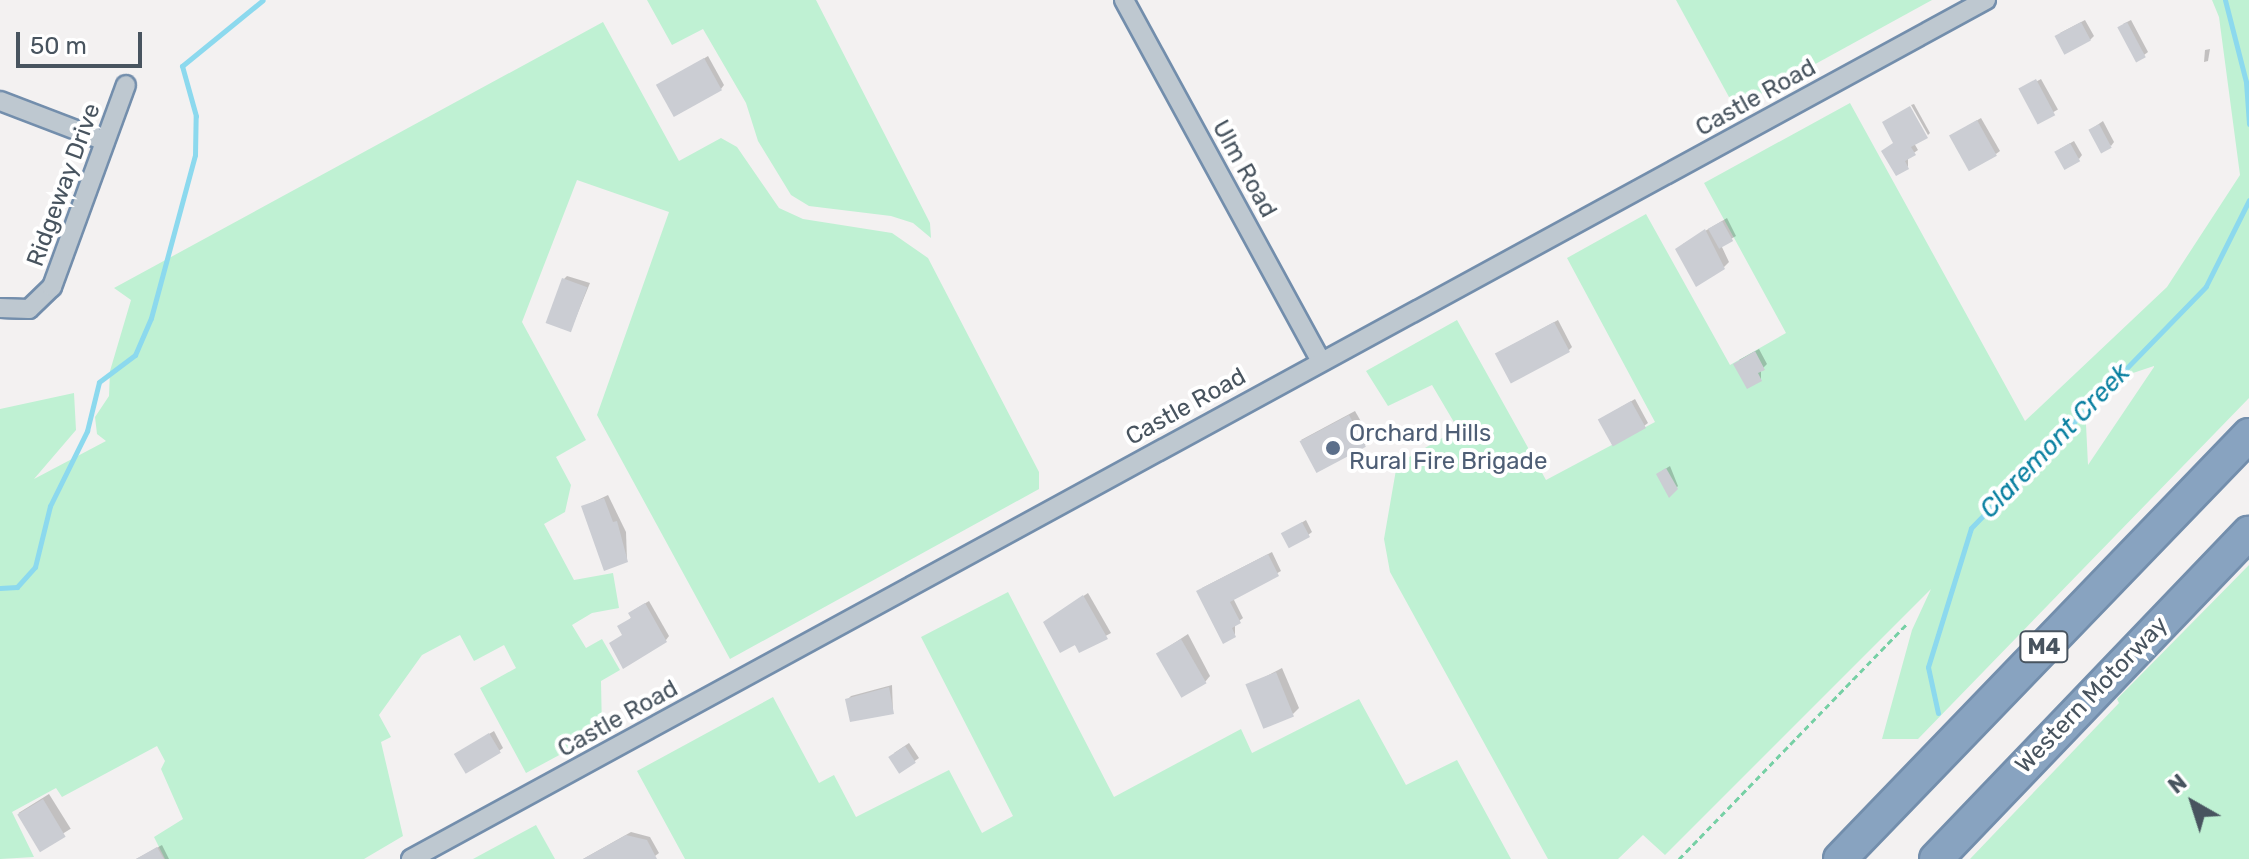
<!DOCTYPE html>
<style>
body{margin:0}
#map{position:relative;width:2249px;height:859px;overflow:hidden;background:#f3f1f1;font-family:Rubik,sans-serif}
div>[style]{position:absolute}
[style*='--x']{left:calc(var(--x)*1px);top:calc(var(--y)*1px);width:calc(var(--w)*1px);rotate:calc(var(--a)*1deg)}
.green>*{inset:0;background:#bff1d3}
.shadow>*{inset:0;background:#0003;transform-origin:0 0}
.stream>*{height:5px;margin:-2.5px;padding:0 2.5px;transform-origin:2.5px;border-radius:2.5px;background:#8cd9ee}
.building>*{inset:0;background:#cbcdd3;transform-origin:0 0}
.path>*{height:3px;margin-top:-1.5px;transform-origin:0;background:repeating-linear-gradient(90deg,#76d0a5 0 6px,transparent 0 10px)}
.roads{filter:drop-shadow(2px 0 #738eac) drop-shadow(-2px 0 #738eac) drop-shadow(0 2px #738eac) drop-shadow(0 -2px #738eac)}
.minor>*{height:18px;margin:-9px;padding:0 9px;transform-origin:9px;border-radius:9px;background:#bec8d0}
.motorway>*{height:32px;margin:-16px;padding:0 16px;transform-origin:16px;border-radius:16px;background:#88a3c0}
.dots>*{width:22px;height:22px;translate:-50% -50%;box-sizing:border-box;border:4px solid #fff;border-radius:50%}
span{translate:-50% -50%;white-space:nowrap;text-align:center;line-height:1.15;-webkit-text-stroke:8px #fff;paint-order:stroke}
.shield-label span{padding:2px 6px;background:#fff;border:2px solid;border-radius:6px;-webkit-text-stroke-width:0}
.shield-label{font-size:22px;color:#48545f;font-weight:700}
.street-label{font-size:24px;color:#48545f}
.service-label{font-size:24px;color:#4e5e75}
.left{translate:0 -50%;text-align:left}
.water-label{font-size:26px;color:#0a80a1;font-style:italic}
.north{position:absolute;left:2153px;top:763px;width:80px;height:80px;-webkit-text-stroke:6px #fff;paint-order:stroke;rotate:321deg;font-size:22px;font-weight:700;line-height:32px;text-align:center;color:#48545f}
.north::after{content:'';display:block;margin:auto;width:28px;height:36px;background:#48545f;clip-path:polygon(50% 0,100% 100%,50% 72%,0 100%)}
.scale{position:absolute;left:16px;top:32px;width:126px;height:36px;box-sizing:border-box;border:4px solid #48545f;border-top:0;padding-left:10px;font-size:24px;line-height:28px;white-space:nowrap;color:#48545f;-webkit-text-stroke:6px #fff;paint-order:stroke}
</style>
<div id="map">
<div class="green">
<i style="clip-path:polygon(647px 0,816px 0,930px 223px,931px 238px,913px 223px,891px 216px,809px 206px,791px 195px,758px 141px,746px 103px,703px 29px,672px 45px)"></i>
<i style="clip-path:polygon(1676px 0,1932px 0,1735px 108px)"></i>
<i style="clip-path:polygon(evenodd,2212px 0,2249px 0,2249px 398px,1918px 739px,1882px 739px,1912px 630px,1931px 589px,1665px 855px,1643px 835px,1618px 859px,1548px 859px,1390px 572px,1384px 539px,1397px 464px,1458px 429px,1432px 385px,1388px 406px,1366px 371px,1457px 320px,1546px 480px,1655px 422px,1567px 258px,1646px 214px,1730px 365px,1786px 333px,1704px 183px,1850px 103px,2025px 421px,2167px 287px,2240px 175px,2219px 17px,2212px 0,2154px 366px,2154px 367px,2088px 465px,2085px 404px,2106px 382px,2154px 366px)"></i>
<i style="clip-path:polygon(603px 22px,679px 161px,721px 138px,737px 147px,779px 208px,803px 219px,892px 233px,928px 258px,1039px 472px,1039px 489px,730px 659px,597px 415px,669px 212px,577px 180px,522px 322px,586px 440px,556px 457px,571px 485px,565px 512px,544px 524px,574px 580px,613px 573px,619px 608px,592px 613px,572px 625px,586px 648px,602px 639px,620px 670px,601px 681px,602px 732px,526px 773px,480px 688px,516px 668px,504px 645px,474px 661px,460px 635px,422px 655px,379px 715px,391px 737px,381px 742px,403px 836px,364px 859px,165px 859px,154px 837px,183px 819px,161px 769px,165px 761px,157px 746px,62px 797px,56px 788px,12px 812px,34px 857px,0 859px,0 409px,74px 393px,76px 430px,34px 479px,106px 441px,97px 434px,95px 417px,109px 396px,110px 371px,131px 300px,114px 288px)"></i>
<i style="clip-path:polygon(2249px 565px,2249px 859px,1970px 859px,2119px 703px,2117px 699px)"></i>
<i style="clip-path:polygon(1008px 592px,1114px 797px,1241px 729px,1252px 753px,1359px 699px,1406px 785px,1457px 760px,1511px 859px,685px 859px,637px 771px,773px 697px,819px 783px,834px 775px,856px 817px,949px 770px,982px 833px,1013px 816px,921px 637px)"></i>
<i style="clip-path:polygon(536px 825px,555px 859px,473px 859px)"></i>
</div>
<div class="shadow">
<i style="clip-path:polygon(2085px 20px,2094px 36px,2090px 40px,2060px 33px)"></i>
<i style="clip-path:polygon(2131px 20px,2148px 52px,2144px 55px,2123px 24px)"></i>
<i style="clip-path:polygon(2210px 49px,2208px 61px,2204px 62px,2205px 50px)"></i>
<i style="clip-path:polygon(708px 56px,724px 85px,721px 89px,663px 84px)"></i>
<i style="left:2041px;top:79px;width:35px;height:21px;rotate:61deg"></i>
<i style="clip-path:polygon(1914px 104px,1930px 133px,1928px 135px,1911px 105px)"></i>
<i style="clip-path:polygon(1981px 118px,2000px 151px,1996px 154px,1956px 133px)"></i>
<i style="clip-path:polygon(2103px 121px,2114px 142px,2111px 146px,2090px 130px)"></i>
<i style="clip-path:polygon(2074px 141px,2082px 155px,2079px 159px,2060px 149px)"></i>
<i style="clip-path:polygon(1914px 143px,1918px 150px,1908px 157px,1908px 167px,1883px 151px)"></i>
<i style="clip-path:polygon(1727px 218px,1736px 236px,1721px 245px,1729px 262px,1723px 268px,1683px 244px)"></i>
<i style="clip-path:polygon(567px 276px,590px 283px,572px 327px,564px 279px)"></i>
<i style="clip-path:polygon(1558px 320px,1572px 347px,1569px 350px,1501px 351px)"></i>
<i style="clip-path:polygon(1759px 349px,1767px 364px,1761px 370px,1761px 380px,1739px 360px)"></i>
<i style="clip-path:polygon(1635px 399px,1648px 423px,1644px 426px,1604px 417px)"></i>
<i style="clip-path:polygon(1355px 411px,1371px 439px,1365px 445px,1301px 440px)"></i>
<i style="clip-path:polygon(1670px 466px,1678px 486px,1670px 495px,1662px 471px)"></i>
<i style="clip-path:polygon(608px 495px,626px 532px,627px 560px,583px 507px)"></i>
<i style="clip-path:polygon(1306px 520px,1312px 532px,1308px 535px,1283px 534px)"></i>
<i style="clip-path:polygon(1272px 552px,1281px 571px,1233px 598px,1243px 618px,1235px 624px,1235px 635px,1202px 588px)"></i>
<i style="clip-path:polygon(1088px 593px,1111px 633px,1080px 650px,1049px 619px)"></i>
<i style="clip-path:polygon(649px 601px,669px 636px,666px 640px,624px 634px,634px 610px)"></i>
<i style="clip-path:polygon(1188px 634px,1210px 676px,1205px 682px,1159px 653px)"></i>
<i style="clip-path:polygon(1282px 668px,1299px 708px,1293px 714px,1248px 686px)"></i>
<i style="clip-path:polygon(892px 685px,893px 712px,847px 700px,851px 696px)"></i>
<i style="clip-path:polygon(494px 731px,503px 748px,499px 751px,456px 754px)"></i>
<i style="clip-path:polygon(909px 743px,919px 758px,900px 771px,894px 753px)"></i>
<i style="left:49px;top:794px;width:41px;height:36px;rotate:58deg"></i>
<i style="clip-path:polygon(631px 832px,650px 837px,659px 853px,651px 859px,583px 859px)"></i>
<i style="clip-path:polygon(162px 845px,169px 859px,136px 859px)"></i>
</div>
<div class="stream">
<i style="--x:2225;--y:0;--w:85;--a:75.6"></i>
<i style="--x:2246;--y:82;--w:42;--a:85.9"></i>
<i style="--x:0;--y:588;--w:17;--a:-3"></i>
<i style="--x:17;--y:587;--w:27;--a:-48"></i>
<i style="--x:35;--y:567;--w:63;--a:-76.2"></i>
<i style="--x:50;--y:506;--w:84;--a:-63.7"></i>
<i style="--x:87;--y:431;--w:50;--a:-76.2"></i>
<i style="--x:99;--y:382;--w:45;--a:-36.9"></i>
<i style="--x:135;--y:355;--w:40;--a:-66.6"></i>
<i style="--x:151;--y:318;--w:169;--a:-74.9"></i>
<i style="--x:195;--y:155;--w:39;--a:-89"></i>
<i style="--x:196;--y:116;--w:52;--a:-105.6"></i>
<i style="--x:182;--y:66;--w:104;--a:-39.2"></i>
<i style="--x:1938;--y:713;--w:47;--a:-102.3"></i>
<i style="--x:1928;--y:667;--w:145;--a:-72.8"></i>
<i style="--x:1971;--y:528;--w:337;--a:-45.8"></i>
<i style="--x:2206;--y:286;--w:96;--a:-63.4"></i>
</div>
<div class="building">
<i style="left:2081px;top:22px;width:21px;height:30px;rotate:62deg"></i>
<i style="left:2127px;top:22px;width:40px;height:11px;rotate:62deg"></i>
<i style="left:704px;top:58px;width:37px;height:55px;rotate:61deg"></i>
<i style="left:2036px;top:79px;width:41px;height:20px;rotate:62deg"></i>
<i style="clip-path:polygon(1910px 106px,1928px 138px,1911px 147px,1916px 155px,1905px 161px,1909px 169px,1896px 176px,1881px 151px,1893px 143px,1882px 122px)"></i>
<i style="left:1977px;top:120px;width:41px;height:32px;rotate:61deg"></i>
<i style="left:2099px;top:124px;width:27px;height:12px;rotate:62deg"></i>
<i style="left:2070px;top:143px;width:21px;height:18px;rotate:61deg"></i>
<i style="left:1722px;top:221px;width:23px;height:16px;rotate:61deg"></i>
<i style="clip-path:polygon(1705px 229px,1725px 269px,1696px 287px,1675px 249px)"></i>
<i style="left:562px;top:278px;width:27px;height:48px;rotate:20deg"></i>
<i style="left:1554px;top:322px;width:34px;height:67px;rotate:62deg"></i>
<i style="clip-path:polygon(1755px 351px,1765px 370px,1758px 373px,1762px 381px,1747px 389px,1733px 364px)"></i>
<i style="left:1631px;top:401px;width:31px;height:38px;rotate:61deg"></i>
<i style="left:1349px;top:415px;width:36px;height:56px;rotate:62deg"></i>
<i style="clip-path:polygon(1666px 468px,1678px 489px,1669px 498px,1656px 474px)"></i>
<i style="clip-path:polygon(604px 498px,613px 522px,617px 521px,628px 562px,604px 571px,581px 506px)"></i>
<i style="left:1302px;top:522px;width:17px;height:24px;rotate:62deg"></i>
<i style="clip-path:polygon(1268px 554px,1279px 576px,1230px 602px,1241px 623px,1232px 628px,1236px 637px,1223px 644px,1196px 591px)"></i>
<i style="clip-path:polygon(1083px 595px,1108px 639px,1079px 653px,1075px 645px,1060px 653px,1043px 622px)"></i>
<i style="clip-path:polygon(645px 603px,667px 642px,623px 669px,609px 643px,622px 635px,617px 626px,631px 618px,628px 613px)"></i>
<i style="left:1181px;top:639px;width:51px;height:29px;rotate:60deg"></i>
<i style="left:1276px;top:672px;width:48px;height:33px;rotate:68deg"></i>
<i style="clip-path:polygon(889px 687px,894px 714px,850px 722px,845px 699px)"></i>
<i style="left:489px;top:733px;width:23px;height:41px;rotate:59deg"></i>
<i style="left:905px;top:746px;width:20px;height:20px;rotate:57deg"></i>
<i style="left:43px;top:799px;width:44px;height:30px;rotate:59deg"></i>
<i style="clip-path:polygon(626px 835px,647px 840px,657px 859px,583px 859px)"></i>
<i style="clip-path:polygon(157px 847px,164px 859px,136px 859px)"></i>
</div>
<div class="path">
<i style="--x:1679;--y:859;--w:330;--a:-45.9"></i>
</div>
<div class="roads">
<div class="minor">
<i style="--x:1124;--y:0;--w:411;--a:61.4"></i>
<i style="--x:0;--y:101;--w:112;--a:20.9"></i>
<i style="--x:0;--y:308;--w:29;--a:2"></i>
<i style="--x:29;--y:309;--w:32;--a:-44"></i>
<i style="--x:52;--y:287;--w:215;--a:-69.9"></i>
<i style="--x:411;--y:859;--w:1794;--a:-28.61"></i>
</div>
<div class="motorway">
<i style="--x:1840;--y:859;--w:589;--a:-46.03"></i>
<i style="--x:1936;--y:859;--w:452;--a:-46.2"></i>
</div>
</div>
<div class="dots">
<i style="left:1333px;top:448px;background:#5c6f8a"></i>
</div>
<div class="shield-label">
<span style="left:2044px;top:647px">M4</span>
</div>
<div class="street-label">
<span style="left:1756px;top:98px;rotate:-29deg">Castle Road</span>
<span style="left:1244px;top:169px;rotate:61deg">Ulm Road</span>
<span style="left:64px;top:185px;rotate:-70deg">Ridgeway Drive</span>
<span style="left:1186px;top:407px;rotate:-29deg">Castle Road</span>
<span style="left:2092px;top:695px;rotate:-46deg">Western Motorway</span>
<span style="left:618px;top:719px;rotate:-29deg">Castle Road</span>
</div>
<div class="service-label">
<span class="left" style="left:1349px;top:448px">Orchard Hills<br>Rural Fire Brigade</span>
</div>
<div class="water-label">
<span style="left:2055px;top:441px;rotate:-46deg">Claremont Creek</span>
</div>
<div class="north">N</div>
<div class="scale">50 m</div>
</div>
